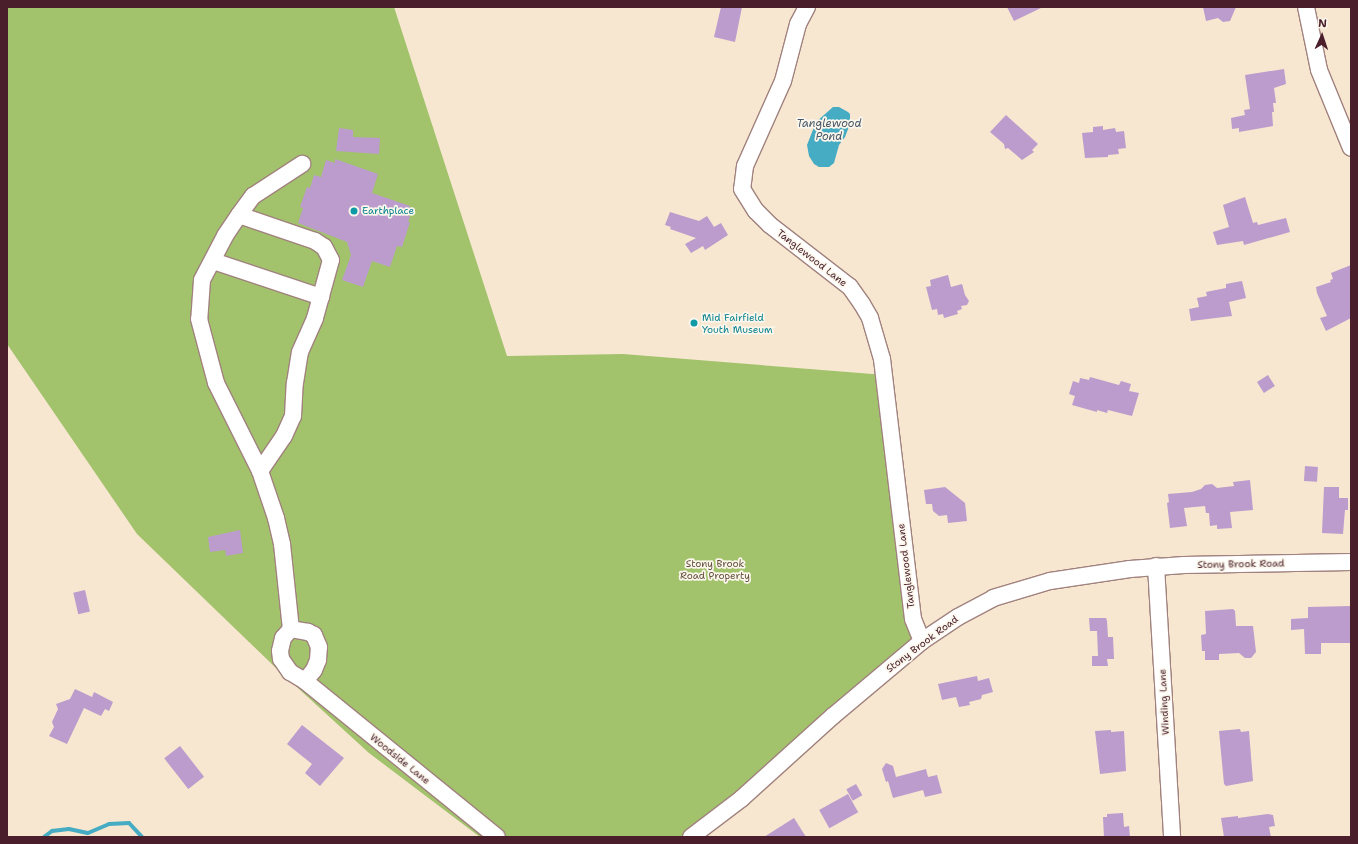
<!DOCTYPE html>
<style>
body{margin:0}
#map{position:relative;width:1358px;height:844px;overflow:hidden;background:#f7e6d0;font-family:"Shantell Sans",sans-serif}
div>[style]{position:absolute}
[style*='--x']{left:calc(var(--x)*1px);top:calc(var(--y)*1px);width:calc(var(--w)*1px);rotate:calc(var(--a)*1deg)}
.green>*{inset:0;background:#a2c36c}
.water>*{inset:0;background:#45acc4}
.stream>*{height:4px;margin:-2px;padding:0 2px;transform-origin:2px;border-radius:2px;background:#45acc4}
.building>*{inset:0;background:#bb9ccd;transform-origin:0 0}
.roads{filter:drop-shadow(1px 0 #a0827e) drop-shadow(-1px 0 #a0827e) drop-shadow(0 1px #a0827e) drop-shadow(0 -1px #a0827e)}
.minor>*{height:16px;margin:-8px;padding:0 8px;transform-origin:8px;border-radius:8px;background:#fff}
.dots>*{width:11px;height:11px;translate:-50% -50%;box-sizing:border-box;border:2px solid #fbf7ec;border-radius:50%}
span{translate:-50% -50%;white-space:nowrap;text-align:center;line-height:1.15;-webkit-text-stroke:3.5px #fbf7ec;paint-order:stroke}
.culture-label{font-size:10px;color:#0d838f}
.left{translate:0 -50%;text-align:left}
.street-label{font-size:10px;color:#4a1f2b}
.park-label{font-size:10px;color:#64503e}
.water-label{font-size:11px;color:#485768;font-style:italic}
.frame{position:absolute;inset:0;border:8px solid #4a1f2b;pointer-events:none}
.north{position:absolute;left:1302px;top:16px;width:40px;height:40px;-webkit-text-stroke:3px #fbf7ec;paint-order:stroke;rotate:3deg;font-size:11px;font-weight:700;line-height:16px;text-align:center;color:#4a1f2b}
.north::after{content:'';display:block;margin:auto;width:14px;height:18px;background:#4a1f2b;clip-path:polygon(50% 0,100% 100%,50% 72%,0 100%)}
</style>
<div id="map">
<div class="green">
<i style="clip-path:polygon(7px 7px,394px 7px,507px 356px,623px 354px,885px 375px,918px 643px,690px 837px,480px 837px,369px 753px,276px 668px,137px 534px,7px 344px)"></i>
</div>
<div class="water">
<i style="clip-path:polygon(833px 107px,839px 107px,848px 112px,850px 114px,850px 124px,845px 137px,839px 145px,834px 163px,829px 167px,819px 167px,814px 164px,809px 156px,807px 145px,816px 122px)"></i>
</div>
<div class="stream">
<i style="--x:44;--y:837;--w:10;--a:-37"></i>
<i style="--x:52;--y:831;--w:17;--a:-7"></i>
<i style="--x:69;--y:829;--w:19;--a:12"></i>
<i style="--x:88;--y:833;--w:23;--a:-23"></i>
<i style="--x:109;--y:824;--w:20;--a:-3"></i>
<i style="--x:129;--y:823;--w:19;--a:47"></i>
</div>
<div class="building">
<i style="clip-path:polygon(721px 7px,742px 7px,735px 42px,714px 37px)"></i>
<i style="clip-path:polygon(1007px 7px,1043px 7px,1014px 21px)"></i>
<i style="clip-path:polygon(1203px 7px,1236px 7px,1230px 21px,1223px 22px,1218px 18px,1206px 21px)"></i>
<i style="clip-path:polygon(1284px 69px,1286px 84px,1274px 88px,1276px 103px,1273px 103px,1274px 112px,1272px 112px,1273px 126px,1239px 132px,1239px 128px,1232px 129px,1231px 118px,1245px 115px,1244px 110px,1250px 109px,1245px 75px)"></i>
<i style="clip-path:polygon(1006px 115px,1038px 144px,1032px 150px,1034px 152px,1022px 160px,1008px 148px,1005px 149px,1004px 144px,990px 132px)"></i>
<i style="clip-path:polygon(1103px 126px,1103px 130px,1115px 128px,1116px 132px,1124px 131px,1126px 148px,1118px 149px,1119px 154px,1108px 155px,1108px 157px,1085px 158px,1082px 133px,1093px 132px,1093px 127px)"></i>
<i style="clip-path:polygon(339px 128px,353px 130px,353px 137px,380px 138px,379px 154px,336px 151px)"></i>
<i style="clip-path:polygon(335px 159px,378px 174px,372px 193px,410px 206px,407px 215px,410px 216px,408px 222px,410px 222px,402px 247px,397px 246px,390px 267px,372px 261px,363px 287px,342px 280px,351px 255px,347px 242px,298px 223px,303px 208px,300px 207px,307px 187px,310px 188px,314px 175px,321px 177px,326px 160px,335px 163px)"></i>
<i style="clip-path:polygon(1245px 197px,1253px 223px,1257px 222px,1258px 225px,1286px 218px,1290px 232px,1244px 245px,1243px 241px,1217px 245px,1213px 232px,1229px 227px,1223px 205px)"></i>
<i style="clip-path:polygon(670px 212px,699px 221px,707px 216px,714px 227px,721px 223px,728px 235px,705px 250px,703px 246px,691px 253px,685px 244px,696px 238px,670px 229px,671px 227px,665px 225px)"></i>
<i style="clip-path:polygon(1351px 265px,1351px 318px,1326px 331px,1320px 318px,1327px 316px,1317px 293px,1316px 287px,1331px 282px,1330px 280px,1333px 279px,1331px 273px)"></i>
<i style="clip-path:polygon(948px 275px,951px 287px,962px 284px,965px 295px,969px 301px,967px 305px,961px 306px,962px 309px,957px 311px,958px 314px,944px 318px,943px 314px,938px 315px,937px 309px,932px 310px,926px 287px,931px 286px,930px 280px)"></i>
<i style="clip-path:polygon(1242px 281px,1246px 298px,1229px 302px,1232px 316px,1191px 321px,1189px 309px,1199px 307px,1197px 298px,1207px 296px,1206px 292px,1226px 288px,1226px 284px)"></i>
<i style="left:1268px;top:375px;width:13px;height:13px;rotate:58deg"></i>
<i style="clip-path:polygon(1090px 377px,1119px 385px,1121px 381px,1131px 384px,1129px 391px,1139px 393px,1132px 416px,1108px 410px,1107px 413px,1097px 410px,1097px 412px,1072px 405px,1075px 396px,1069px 394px,1073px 381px,1079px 383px,1080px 378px,1089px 380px)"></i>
<i style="left:1305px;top:466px;width:13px;height:15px;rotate:4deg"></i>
<i style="clip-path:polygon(1250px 480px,1253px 510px,1230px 512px,1232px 528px,1217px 529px,1217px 525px,1210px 526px,1209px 513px,1206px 513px,1205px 506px,1184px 508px,1187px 526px,1170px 528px,1167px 503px,1169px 502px,1168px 494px,1192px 492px,1201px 489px,1205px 485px,1212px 484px,1217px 488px,1234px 486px,1233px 482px)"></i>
<i style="clip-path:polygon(945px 487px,965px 503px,967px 521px,948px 523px,947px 515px,939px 516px,933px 511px,932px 504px,926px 504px,924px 490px)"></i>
<i style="clip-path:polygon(1324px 487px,1339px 487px,1339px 498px,1348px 498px,1348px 510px,1345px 510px,1343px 534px,1322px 533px)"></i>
<i style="clip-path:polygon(240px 530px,243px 553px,226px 556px,225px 550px,210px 552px,208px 537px)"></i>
<i style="left:85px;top:590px;width:22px;height:12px;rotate:77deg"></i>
<i style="clip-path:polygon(1351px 606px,1351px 643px,1321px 643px,1321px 654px,1305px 654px,1304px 629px,1291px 630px,1291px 619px,1308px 618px,1308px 607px)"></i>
<i style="clip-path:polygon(1233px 609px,1235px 611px,1236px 626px,1253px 626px,1256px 652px,1251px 658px,1245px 658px,1239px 653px,1219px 654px,1219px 660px,1205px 660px,1205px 651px,1202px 651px,1201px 635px,1206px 634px,1205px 611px)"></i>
<i style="clip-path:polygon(1089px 618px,1106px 618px,1107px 621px,1108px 637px,1113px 637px,1114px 659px,1107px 659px,1108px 666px,1092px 666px,1092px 656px,1098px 656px,1097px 631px,1090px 631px)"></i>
<i style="clip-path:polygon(977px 676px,978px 681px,989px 678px,993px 692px,982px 695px,981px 699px,969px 702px,970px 705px,959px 707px,956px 697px,942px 700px,938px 684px)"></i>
<i style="clip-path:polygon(75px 689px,92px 697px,94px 692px,113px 702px,109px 711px,105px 709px,101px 716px,84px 708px,67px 744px,49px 736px,54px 727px,52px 722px,58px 709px,56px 704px,70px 699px)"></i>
<i style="clip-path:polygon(302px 725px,344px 758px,320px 786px,305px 773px,312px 764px,287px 744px)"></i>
<i style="clip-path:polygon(1240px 729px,1241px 732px,1249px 731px,1253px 781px,1226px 786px,1224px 784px,1219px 731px)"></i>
<i style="clip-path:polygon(1111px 730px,1111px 732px,1124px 731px,1126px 771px,1100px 774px,1095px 731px)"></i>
<i style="left:180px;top:746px;width:39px;height:20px;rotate:52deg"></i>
<i style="clip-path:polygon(886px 763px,893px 766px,896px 777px,926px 769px,928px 777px,937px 775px,942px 793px,925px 797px,923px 790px,893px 798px,888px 781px,886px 782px,882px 769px)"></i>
<i style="left:856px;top:784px;width:13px;height:11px;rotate:61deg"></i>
<i style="left:848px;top:794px;width:21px;height:33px;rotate:61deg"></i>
<i style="clip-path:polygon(1123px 813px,1124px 827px,1129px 826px,1130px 837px,1104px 837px,1103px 817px,1107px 817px,1107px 814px)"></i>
<i style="clip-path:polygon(1268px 814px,1273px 815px,1275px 826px,1269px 827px,1271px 837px,1224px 837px,1221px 818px,1238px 816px,1238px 818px)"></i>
<i style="clip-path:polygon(794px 818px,806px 837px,764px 837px)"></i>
</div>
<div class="roads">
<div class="minor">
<i style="--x:807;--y:7;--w:19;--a:118"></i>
<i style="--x:798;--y:24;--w:59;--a:104.7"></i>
<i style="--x:783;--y:81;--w:93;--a:114.1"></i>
<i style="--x:745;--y:166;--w:23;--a:97"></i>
<i style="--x:742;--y:189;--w:26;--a:58"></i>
<i style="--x:756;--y:211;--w:20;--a:45"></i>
<i style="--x:770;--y:225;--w:101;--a:37.8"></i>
<i style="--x:850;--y:287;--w:21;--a:55"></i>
<i style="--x:862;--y:304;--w:16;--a:60"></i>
<i style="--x:870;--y:318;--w:43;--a:73.7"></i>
<i style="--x:882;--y:359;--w:262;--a:83.2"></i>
<i style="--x:913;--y:619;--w:24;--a:68"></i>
<i style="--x:1306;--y:7;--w:64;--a:78.3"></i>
<i style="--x:1319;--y:70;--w:84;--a:67.7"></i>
<i style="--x:239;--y:215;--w:24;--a:-54"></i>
<i style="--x:253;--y:196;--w:59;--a:-33.1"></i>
<i style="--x:213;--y:261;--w:114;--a:18.4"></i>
<i style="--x:260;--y:471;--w:42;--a:-55.6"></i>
<i style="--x:284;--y:436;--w:22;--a:-66"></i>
<i style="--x:293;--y:416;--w:33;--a:-87"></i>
<i style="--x:295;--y:383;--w:31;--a:-81"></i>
<i style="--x:300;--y:352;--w:37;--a:-66"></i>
<i style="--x:315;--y:318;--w:60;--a:-74.6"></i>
<i style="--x:331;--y:260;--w:15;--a:-118"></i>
<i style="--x:324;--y:247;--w:11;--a:-146"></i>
<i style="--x:315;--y:241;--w:80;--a:-161.1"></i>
<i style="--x:239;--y:215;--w:25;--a:124"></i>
<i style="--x:225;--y:236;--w:50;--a:117.6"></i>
<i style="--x:202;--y:280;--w:39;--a:94"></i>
<i style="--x:199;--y:319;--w:66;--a:75.1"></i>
<i style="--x:216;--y:383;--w:98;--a:63.4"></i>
<i style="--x:260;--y:471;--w:50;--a:71.2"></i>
<i style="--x:276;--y:518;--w:27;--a:77"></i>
<i style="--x:282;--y:544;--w:85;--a:84"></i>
<i style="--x:1156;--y:566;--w:271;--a:86.6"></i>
<i style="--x:305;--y:681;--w:14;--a:-51"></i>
<i style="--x:314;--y:670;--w:11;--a:-68"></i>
<i style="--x:318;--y:660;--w:13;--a:-86"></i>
<i style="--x:319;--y:647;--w:13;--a:-113"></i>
<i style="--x:314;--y:635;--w:7;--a:-153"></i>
<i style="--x:308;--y:632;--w:17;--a:-170"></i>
<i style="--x:291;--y:629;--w:12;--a:132"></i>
<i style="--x:283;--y:638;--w:13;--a:103"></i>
<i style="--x:280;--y:651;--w:8;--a:83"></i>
<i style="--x:281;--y:659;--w:16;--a:55"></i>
<i style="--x:290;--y:672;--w:17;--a:31"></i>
<i style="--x:305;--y:681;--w:247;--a:39.1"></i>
<i style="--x:691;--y:837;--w:63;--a:-37.2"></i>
<i style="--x:741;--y:799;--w:124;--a:-42.1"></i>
<i style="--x:833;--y:716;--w:116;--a:-40.1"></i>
<i style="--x:922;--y:641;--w:43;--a:-33.7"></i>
<i style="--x:958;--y:617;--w:40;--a:-28"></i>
<i style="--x:993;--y:598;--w:59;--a:-16.6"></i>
<i style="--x:1050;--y:581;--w:81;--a:-8.5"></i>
<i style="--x:1130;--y:569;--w:54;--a:-4.2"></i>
<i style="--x:1184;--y:565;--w:167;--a:-1"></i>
</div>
</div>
<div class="dots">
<i style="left:354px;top:211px;background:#0f9aa8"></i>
<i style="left:694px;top:323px;background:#0f9aa8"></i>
</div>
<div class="culture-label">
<span class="left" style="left:362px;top:211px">Earthplace</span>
<span class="left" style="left:702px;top:323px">Mid Fairfield<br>Youth Museum</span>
</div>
<div class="street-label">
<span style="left:812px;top:258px;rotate:38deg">Tanglewood Lane</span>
<span style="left:1241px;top:564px;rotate:-1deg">Stony Brook Road</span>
<span style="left:906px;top:566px;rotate:-97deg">Tanglewood Lane</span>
<span style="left:922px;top:644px;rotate:-37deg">Stony Brook Road</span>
<span style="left:1164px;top:702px;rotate:-93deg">Winding Lane</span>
<span style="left:400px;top:759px;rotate:39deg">Woodside Lane</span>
</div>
<div class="park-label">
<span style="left:715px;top:569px">Stony Brook<br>Road Property</span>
</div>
<div class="water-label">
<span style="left:829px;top:131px">Tanglewood<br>Pond</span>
</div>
<div class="frame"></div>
<div class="north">N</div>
</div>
